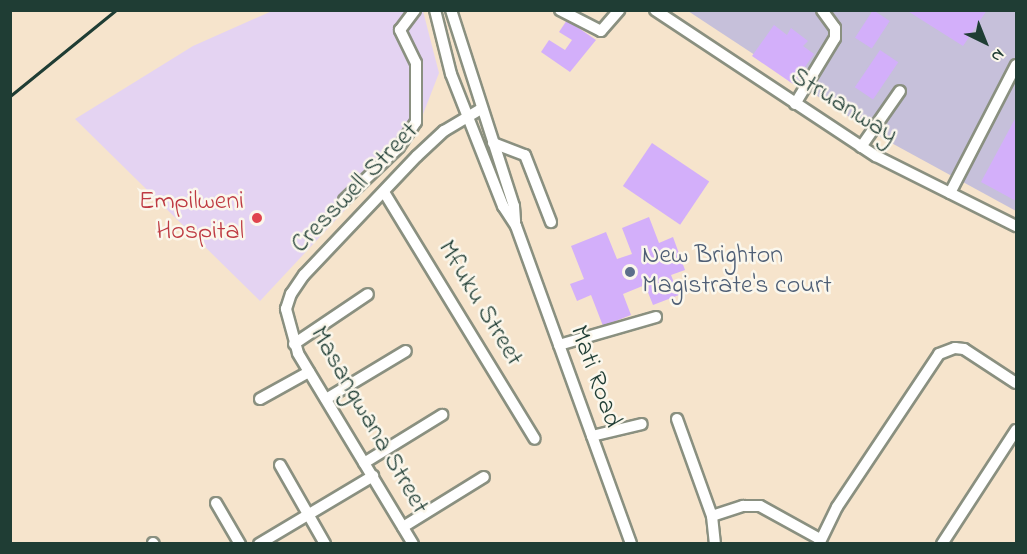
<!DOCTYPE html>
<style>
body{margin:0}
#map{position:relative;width:1027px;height:554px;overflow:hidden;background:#f6e4cc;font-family:"Indie Flower",sans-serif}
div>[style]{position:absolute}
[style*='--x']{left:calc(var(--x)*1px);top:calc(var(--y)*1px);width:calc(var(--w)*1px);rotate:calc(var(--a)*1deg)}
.built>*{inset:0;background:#e4d3f2}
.industrial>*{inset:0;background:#c6c0da}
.building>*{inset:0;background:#d3affa;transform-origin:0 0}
.roads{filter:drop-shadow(2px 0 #8a9080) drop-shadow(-2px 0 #8a9080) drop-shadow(0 2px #8a9080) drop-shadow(0 -2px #8a9080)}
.minor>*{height:10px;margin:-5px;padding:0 5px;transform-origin:5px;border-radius:5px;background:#fff}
.rail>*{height:3px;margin:-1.5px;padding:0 1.5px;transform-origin:1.5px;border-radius:1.5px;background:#1f3d34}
.dots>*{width:16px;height:16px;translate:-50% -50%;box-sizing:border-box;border:3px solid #fbf7ec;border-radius:50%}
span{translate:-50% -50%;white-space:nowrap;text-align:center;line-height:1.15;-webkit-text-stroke:5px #fbf7ec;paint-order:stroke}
.street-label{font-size:26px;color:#1f3d34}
.health-label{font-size:26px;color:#be3a42}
.right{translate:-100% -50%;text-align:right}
.service-label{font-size:26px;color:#4e5e75}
.left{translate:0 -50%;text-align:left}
.frame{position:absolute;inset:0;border:12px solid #1f3d34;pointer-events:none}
.north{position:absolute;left:955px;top:12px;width:60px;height:60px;-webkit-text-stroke:4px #fbf7ec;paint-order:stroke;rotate:137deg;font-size:16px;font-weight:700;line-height:24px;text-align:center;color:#1f3d34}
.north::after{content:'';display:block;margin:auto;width:21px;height:27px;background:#1f3d34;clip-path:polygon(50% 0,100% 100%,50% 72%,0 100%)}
</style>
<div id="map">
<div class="built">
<i style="clip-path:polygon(272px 11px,423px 11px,439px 73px,415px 135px,260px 301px,75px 119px,193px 46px)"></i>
</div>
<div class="industrial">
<i style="clip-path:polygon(688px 11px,1016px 11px,1016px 211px,875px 134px)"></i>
</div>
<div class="building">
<i style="left:873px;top:10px;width:20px;height:33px;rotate:33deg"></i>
<i style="clip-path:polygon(906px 10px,987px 10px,963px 46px)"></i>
<i style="clip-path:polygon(567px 20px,596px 40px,570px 72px,541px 52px,549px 40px,565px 50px,572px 40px,559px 32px)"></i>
<i style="clip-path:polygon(774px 25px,787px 35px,791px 28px,808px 41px,803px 46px,814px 54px,793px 84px,752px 56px)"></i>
<i style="left:880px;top:50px;width:22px;height:45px;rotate:34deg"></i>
<i style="clip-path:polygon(1016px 117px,1016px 201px,981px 182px)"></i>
<i style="left:652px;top:143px;width:69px;height:52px;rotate:34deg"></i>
<i style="clip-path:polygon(649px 217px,659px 243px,673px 237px,685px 270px,671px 275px,679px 295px,653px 305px,645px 285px,623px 294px,631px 315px,603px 326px,591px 295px,577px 301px,570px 284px,584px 279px,571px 246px,606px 232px,617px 259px,632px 254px,622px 228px)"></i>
</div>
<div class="roads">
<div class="minor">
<i style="--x:435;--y:10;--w:66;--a:76"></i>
<i style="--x:451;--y:74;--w:142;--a:68.5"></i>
<i style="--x:503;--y:206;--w:24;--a:57"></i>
<i style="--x:516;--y:226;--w:338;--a:70.1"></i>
<i style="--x:451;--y:10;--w:206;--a:72.2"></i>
<i style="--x:514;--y:206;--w:16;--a:86"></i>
<i style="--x:560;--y:10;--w:46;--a:27.1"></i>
<i style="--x:601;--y:31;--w:28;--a:-49"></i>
<i style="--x:655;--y:10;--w:265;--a:33.5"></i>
<i style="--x:876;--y:156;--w:157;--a:26.6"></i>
<i style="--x:795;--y:104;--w:77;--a:-58.8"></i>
<i style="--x:835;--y:38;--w:10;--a:-90"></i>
<i style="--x:835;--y:28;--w:22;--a:-126"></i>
<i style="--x:493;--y:143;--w:34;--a:21"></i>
<i style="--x:525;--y:155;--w:72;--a:68.8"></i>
<i style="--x:861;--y:147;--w:68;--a:-55.1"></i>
<i style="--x:384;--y:192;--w:289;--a:58.6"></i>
<i style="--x:950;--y:193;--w:144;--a:-62.7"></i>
<i style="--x:344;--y:200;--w:76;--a:-43.9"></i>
<i style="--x:399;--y:147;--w:30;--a:-56"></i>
<i style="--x:416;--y:122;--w:59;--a:-90"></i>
<i style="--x:416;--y:63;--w:37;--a:-116"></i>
<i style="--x:400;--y:30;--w:25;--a:-53"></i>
<i style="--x:294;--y:344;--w:89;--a:-34"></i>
<i style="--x:559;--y:345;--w:101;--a:-16.1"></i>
<i style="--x:260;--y:399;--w:56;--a:-28.9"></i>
<i style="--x:326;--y:399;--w:93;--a:-31"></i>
<i style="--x:677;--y:419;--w:103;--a:70.2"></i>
<i style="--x:712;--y:516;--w:28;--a:84"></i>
<i style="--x:592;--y:436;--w:51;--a:-13.5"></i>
<i style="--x:364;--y:463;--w:92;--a:-31.6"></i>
<i style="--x:280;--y:465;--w:91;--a:60.3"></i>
<i style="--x:216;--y:503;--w:48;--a:59.7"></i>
<i style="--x:712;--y:516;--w:33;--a:-18"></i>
<i style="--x:743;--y:506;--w:17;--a:0"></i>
<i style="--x:760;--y:506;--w:68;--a:28.8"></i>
<i style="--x:403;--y:527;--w:95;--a:-31.7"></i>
<i style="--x:153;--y:543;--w:1;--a:45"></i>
<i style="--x:259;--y:544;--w:133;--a:-30.8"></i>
<i style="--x:413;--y:544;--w:223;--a:-121.1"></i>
<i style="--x:298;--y:353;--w:46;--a:-105.3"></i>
<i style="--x:286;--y:309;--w:16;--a:-72"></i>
<i style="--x:291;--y:294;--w:23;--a:-56"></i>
<i style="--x:304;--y:275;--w:164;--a:-46.5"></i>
<i style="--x:417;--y:156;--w:37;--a:-43"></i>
<i style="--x:444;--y:131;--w:43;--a:-30.7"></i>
<i style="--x:819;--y:544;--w:41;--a:-64.1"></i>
<i style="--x:837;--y:507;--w:184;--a:-56.3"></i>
<i style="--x:939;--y:354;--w:17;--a:-21"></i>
<i style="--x:955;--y:348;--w:9;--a:6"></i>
<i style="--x:964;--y:349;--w:62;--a:33.2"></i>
<i style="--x:942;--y:544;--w:136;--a:-57"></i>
</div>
</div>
<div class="rail">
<i style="--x:10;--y:96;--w:136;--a:-39.1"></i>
</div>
<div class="dots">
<i style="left:257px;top:218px;background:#e0444e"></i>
<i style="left:630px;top:272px;background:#5c6f8a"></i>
</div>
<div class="street-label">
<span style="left:843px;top:107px;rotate:32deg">Struanway</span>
<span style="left:356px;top:189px;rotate:-46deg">Cresswell Street</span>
<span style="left:479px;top:304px;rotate:59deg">Mfuku Street</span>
<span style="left:594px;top:377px;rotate:70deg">Mati Road</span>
<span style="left:368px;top:421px;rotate:60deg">Masangwana Street</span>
</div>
<div class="health-label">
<span class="right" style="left:244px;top:218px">Empilweni<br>Hospital</span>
</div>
<div class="service-label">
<span class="left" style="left:642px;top:272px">New Brighton<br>Magistrate's court</span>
</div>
<div class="frame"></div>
<div class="north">N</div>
</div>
